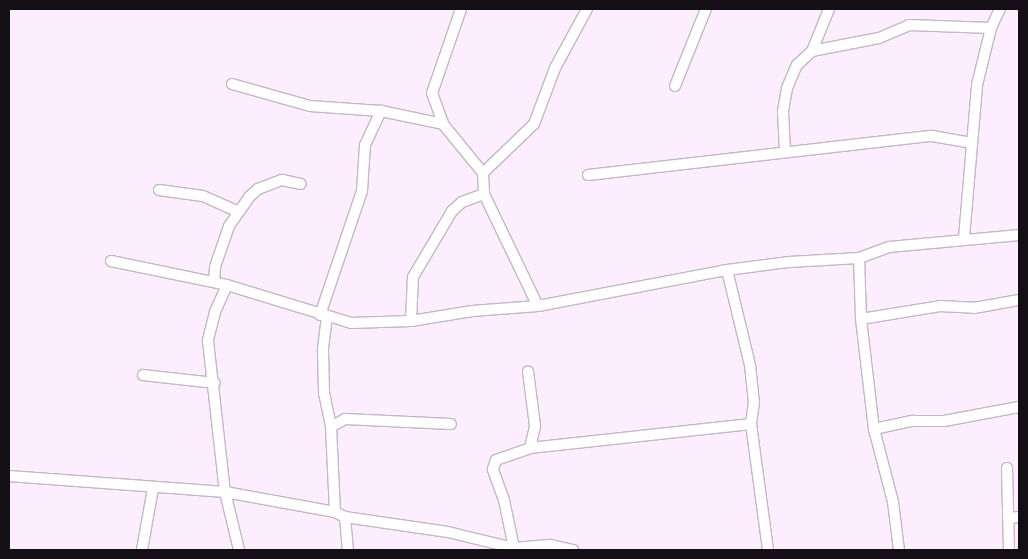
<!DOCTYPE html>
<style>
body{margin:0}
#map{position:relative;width:1028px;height:559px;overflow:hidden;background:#fceefe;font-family:"Archivo Narrow",sans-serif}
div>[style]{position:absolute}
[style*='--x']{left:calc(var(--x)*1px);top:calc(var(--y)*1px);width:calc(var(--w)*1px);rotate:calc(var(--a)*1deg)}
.roads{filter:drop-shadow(1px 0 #c3b7c5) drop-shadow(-1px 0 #c3b7c5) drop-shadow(0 1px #c3b7c5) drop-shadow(0 -1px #c3b7c5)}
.minor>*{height:10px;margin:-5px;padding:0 5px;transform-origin:5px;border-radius:5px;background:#fff}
span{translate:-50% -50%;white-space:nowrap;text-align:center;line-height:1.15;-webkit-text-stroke:4px #fff;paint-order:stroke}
.frame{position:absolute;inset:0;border:10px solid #130f14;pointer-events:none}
</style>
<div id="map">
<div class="roads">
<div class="minor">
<i style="--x:461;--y:9;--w:89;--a:109"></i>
<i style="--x:432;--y:93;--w:33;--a:70"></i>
<i style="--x:443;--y:124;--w:63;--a:50.8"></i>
<i style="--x:483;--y:173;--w:21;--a:87"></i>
<i style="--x:484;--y:194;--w:124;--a:64.3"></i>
<i style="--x:812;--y:51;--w:68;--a:-11"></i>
<i style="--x:879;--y:38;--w:33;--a:-23"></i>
<i style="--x:909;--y:25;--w:82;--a:2.1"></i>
<i style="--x:232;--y:84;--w:81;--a:15.8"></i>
<i style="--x:310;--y:106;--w:71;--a:4"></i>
<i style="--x:381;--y:111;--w:63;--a:11.8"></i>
<i style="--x:675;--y:86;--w:83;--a:-68.1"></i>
<i style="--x:785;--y:152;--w:41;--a:-92.8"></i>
<i style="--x:783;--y:111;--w:23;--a:-80"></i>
<i style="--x:787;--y:88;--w:25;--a:-67"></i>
<i style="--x:797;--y:65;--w:21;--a:-43"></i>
<i style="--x:812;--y:51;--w:45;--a:-68"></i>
<i style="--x:483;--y:173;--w:71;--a:-43.9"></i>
<i style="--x:534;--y:124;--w:60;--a:-69.4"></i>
<i style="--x:555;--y:68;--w:67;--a:-61.5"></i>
<i style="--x:588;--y:175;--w:346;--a:-6.5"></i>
<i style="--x:932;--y:136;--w:40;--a:10"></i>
<i style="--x:159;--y:190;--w:44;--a:7.8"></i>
<i style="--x:203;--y:196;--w:39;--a:24"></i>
<i style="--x:964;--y:238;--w:154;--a:-85.1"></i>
<i style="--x:977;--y:85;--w:59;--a:-76.2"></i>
<i style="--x:991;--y:28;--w:21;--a:-65"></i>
<i style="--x:859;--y:258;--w:61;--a:88.1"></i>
<i style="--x:861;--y:319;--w:111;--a:83.3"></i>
<i style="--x:874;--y:429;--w:75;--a:75.4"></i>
<i style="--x:893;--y:502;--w:48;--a:82.9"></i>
<i style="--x:111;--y:261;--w:118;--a:11.7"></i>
<i style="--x:227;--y:285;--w:130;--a:17"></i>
<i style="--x:351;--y:323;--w:60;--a:-1.9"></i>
<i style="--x:411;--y:321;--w:62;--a:-9.3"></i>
<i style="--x:472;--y:311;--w:66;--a:-4.3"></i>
<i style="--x:538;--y:306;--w:192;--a:-10.8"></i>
<i style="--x:727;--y:270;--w:63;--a:-7.4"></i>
<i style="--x:789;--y:262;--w:70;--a:-3.3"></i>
<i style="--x:859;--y:258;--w:32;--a:-20"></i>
<i style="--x:889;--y:247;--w:131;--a:-5.3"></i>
<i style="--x:727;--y:270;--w:98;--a:76.4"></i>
<i style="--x:750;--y:365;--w:37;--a:84"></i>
<i style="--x:754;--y:402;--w:22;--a:98"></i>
<i style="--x:751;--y:424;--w:127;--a:82.3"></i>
<i style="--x:214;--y:282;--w:15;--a:-86"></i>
<i style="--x:215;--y:267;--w:43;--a:-71.1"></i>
<i style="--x:229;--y:226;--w:35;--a:-55"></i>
<i style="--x:249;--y:197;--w:12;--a:-42"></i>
<i style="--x:258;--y:189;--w:26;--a:-21"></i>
<i style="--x:282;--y:180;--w:19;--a:12"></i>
<i style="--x:227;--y:285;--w:30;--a:114"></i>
<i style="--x:215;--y:312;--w:30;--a:104"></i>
<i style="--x:208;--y:341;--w:152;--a:83.6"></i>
<i style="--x:225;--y:492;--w:60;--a:76.4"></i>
<i style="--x:320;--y:315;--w:131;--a:-71.3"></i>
<i style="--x:362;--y:191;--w:46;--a:-86.3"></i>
<i style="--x:365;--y:145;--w:38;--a:-65"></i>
<i style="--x:327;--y:316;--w:35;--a:97"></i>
<i style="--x:323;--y:351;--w:42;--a:88.6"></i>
<i style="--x:324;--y:393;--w:35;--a:78"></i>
<i style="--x:331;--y:427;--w:85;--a:87.3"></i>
<i style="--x:335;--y:512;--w:11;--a:27"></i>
<i style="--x:345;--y:517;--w:104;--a:8.3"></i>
<i style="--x:448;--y:532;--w:68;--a:13.6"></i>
<i style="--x:514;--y:548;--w:37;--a:-5"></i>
<i style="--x:551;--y:545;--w:23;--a:13"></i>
<i style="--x:861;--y:319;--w:80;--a:-9.3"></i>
<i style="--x:940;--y:306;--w:34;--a:3"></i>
<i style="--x:974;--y:308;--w:46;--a:-10.1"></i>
<i style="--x:411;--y:321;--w:44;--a:-87.4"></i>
<i style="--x:413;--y:277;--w:77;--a:-59.4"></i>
<i style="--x:452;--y:211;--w:13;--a:-42"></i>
<i style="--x:462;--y:202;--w:23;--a:-20"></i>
<i style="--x:143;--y:375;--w:72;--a:6.3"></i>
<i style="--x:331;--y:427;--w:16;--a:-30"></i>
<i style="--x:345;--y:419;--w:106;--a:2.7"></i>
<i style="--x:874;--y:429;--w:40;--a:-12"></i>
<i style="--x:913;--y:421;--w:31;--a:0"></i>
<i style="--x:944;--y:421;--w:76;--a:-10.6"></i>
<i style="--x:530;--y:448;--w:222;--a:-6.2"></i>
<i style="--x:1007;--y:468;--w:82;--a:88.6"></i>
<i style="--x:9;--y:476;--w:217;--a:4.2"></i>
<i style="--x:225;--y:492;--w:112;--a:10.3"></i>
<i style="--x:345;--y:517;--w:33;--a:85"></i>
<i style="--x:1008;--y:518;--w:11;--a:-5"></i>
<i style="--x:514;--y:548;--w:49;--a:-101.8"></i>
<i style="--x:504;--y:500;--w:33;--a:-110"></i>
<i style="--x:493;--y:469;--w:9;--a:-72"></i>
<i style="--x:496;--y:460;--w:36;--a:-19"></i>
<i style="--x:530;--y:448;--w:23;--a:-77"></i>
<i style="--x:535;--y:426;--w:55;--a:-97.3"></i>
<i style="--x:142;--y:550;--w:63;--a:-79.9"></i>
</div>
</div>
<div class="frame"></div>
</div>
